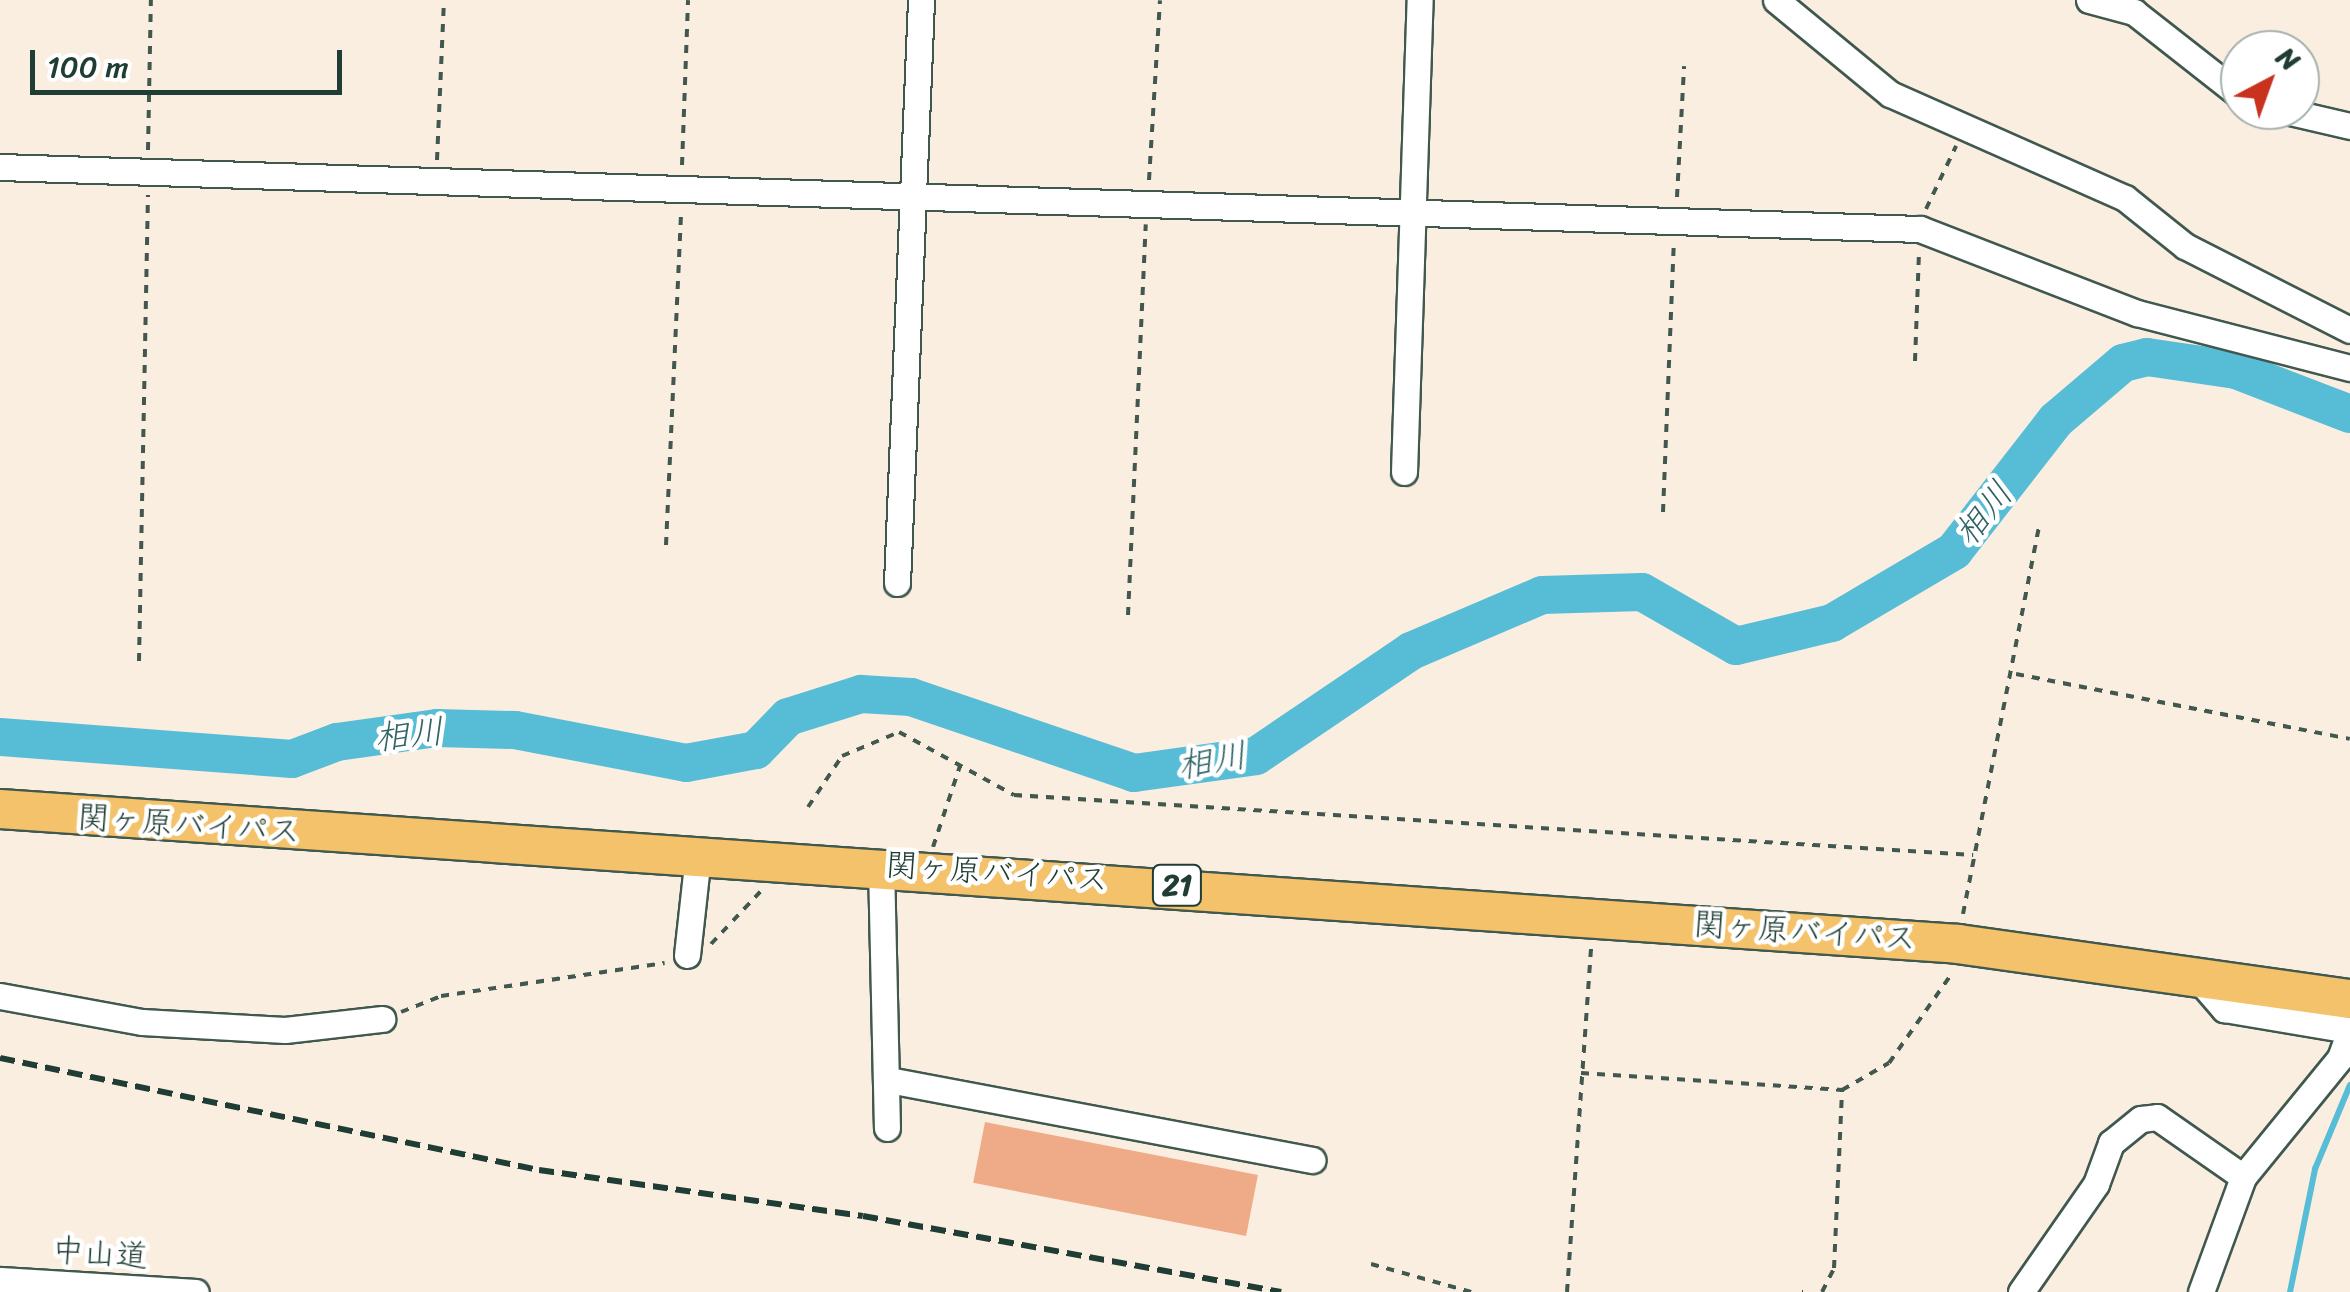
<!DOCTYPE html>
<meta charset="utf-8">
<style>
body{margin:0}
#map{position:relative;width:2350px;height:1292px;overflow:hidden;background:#faeee0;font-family:Sriracha,"Klee One",sans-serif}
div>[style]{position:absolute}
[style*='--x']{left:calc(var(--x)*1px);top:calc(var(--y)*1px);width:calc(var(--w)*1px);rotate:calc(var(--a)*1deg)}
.stream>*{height:6px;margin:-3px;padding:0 3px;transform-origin:3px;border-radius:3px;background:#57bcd6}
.river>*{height:38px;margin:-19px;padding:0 19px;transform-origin:19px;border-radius:19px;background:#57bcd6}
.building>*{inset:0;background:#efaa87;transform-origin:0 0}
.path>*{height:4px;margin-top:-2px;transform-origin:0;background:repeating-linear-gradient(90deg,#40584e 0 8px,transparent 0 16px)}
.roads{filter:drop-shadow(2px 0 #40584e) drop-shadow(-2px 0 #40584e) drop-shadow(0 2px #40584e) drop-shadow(0 -2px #40584e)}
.minor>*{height:25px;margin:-12.5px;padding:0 12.5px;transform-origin:12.5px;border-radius:12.5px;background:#fff}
.highway>*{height:38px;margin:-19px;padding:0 19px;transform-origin:19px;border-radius:19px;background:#f4c26a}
.rail>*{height:6px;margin-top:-3px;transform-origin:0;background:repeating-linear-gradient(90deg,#1f3d34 0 15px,transparent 0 23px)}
span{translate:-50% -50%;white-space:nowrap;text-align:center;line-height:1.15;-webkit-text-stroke:9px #fff;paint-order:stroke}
.shield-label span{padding:2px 8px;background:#fff;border:2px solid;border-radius:8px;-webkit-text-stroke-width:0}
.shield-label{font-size:30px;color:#1f3d34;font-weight:700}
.street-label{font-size:32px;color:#1f3d34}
.water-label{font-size:35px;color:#306365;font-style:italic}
.north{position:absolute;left:2220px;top:30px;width:100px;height:100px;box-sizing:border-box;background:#fff;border:2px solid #a5b1ae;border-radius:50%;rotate:41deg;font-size:28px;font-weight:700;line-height:40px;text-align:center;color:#1f3d34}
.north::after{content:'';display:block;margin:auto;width:35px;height:45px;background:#c8321e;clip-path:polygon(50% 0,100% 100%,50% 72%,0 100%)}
.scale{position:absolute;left:30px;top:50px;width:312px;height:45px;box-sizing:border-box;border:5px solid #1f3d34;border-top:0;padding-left:12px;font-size:30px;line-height:35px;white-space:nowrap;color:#1f3d34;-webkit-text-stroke:8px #fff;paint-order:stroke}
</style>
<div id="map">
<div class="stream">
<i style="--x:2290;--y:1292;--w:126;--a:-78.5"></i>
<i style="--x:2315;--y:1169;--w:91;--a:-67.4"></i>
</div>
<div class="river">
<i style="--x:0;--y:737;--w:293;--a:4.3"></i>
<i style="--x:292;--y:759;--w:48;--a:-20.7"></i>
<i style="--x:337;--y:742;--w:101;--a:-8"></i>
<i style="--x:437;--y:728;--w:78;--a:1.5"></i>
<i style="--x:515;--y:730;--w:174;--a:10.9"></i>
<i style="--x:686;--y:763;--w:71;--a:-10.5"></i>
<i style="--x:756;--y:750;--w:46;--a:-45.9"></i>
<i style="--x:788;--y:717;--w:77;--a:-17.5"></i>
<i style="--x:861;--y:694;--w:50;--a:3.4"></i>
<i style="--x:911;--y:697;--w:236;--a:18.8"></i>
<i style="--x:1134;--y:773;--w:123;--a:-7.9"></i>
<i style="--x:1256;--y:756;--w:187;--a:-34.1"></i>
<i style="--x:1411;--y:651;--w:142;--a:-23.1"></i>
<i style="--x:1542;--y:595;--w:100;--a:-1.7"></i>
<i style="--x:1642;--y:592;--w:108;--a:29.9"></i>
<i style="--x:1736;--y:646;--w:99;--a:-13.5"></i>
<i style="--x:1832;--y:623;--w:142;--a:-30.5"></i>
<i style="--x:1954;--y:551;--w:166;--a:-52.1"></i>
<i style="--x:2056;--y:420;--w:88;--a:-40.4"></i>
<i style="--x:2123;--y:363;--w:25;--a:-14"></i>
<i style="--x:2147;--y:357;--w:90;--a:8.3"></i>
<i style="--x:2236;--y:370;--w:122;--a:21.1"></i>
</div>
<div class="building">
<i style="left:985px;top:1122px;width:278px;height:62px;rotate:11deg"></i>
</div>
<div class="path">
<i style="--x:148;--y:150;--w:150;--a:-88.9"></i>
<i style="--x:437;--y:160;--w:160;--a:-87.5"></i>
<i style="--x:682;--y:165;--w:165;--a:-87.9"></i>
<i style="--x:1149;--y:180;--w:180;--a:-86.5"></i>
<i style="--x:1677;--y:197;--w:131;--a:-86.9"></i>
<i style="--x:1926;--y:209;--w:70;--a:-64.5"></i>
<i style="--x:1915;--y:361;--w:109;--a:-87.9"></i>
<i style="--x:1663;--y:512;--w:270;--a:-87.7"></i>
<i style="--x:666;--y:545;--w:335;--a:-87.4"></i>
<i style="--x:1128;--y:615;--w:391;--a:-87.4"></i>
<i style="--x:139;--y:661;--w:466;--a:-88.9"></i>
<i style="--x:2016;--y:674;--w:340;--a:11"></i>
<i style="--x:808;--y:807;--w:61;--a:-56.3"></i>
<i style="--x:842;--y:756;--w:62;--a:-22.8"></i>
<i style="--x:899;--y:732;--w:131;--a:28.7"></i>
<i style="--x:1014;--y:795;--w:961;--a:3.58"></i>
<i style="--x:933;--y:847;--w:85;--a:-71.6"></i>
<i style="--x:1963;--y:914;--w:395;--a:-78.9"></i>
<i style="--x:711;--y:944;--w:73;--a:-46.7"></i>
<i style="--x:401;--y:1012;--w:43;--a:-21.8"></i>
<i style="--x:441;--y:996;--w:226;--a:-8.4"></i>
<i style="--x:1581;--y:1073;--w:262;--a:3.7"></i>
<i style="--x:1371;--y:1264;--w:104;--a:15.6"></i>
<i style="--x:1567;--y:1292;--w:347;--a:-86"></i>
<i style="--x:1802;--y:1292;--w:1;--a:0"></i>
<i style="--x:1822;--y:1292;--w:27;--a:-63"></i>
<i style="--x:1834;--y:1268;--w:178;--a:-87.4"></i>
<i style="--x:1842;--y:1090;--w:54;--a:-29.9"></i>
<i style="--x:1889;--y:1063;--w:111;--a:-54.9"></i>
</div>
<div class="roads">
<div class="minor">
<i style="--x:1776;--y:0;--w:148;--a:39.5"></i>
<i style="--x:1890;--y:94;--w:257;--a:23.9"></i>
<i style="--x:2125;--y:198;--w:77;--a:38.7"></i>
<i style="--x:2185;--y:246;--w:185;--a:27"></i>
<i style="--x:2089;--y:0;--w:47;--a:14.9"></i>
<i style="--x:2134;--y:12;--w:135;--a:38.1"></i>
<i style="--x:2281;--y:110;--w:71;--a:13.1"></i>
<i style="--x:0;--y:167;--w:1921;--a:1.85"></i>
<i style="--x:1920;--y:229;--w:233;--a:21.2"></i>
<i style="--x:2137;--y:313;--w:220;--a:14.5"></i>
<i style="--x:1404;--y:472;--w:472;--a:-88.1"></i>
<i style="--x:897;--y:583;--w:583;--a:-87.64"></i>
<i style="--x:881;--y:865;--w:263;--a:88.7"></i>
<i style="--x:687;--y:955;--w:100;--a:-83.7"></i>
<i style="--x:2193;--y:973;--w:48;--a:49.3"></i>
<i style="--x:2224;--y:1009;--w:128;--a:9.5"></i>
<i style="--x:0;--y:996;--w:144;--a:10.4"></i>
<i style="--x:142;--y:1022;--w:143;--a:3.2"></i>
<i style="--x:285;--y:1030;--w:98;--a:-6.5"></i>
<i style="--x:889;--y:1080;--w:431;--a:10.7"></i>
<i style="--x:0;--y:1280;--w:196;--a:3.5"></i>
<i style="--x:2021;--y:1292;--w:131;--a:-55.2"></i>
<i style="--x:2096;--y:1184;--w:44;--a:-69.9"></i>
<i style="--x:2111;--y:1143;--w:38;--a:-39"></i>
<i style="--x:2141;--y:1119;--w:16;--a:-7"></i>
<i style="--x:2157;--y:1117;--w:105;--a:34.9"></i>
<i style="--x:2243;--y:1177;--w:154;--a:-50.8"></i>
<i style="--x:2340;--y:1058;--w:30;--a:-70"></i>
<i style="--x:2201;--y:1292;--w:122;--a:-69.9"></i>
</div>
<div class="highway">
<i style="--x:0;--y:809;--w:1963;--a:3.94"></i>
<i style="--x:1958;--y:944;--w:396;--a:8"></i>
</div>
</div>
<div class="rail">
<i style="--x:0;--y:1058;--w:551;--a:11.74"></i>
<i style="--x:539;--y:1170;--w:327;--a:8.1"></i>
<i style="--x:863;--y:1216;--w:425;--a:10.3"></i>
</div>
<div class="shield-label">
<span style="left:1177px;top:885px">21</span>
</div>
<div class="street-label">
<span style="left:189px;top:825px;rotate:4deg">関ヶ原バイパス</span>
<span style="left:997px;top:873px;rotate:4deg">関ヶ原バイパス</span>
<span style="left:1805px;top:932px;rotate:4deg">関ヶ原バイパス</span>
<span style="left:100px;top:1254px;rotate:4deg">中山道</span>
</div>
<div class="water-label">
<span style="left:1983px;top:513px;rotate:-51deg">相川</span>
<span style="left:409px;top:734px;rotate:-6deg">相川</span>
<span style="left:1212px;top:760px;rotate:-10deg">相川</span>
</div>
<div class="north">N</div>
<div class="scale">100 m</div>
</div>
